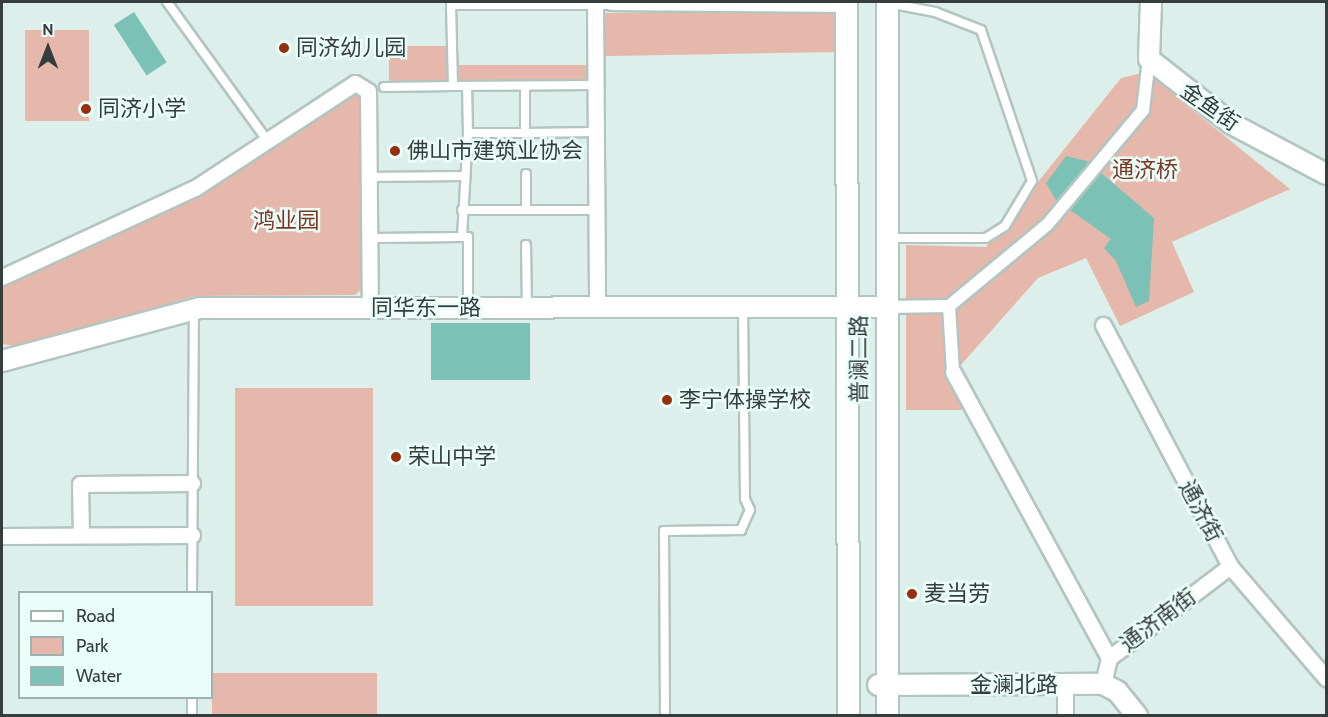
<!DOCTYPE html>
<meta charset="utf-8">
<style>
body{margin:0}
#map{position:relative;width:1328px;height:717px;overflow:hidden;background:#dcefeb;font-family:Cabin,"Noto Sans SC",sans-serif}
div>[style]{position:absolute}
[style*='--x']{left:calc(var(--x)*1px);top:calc(var(--y)*1px);width:calc(var(--w)*1px);rotate:calc(var(--a)*1deg)}
.green>*{inset:0;background:#e6b8ab;transform-origin:0 0}
.water>*{inset:0;background:#7bc1b6;transform-origin:0 0}
.roads{filter:drop-shadow(2px 0 #b2c5c1) drop-shadow(-2px 0 #b2c5c1) drop-shadow(0 2px #b2c5c1) drop-shadow(0 -2px #b2c5c1)}
.service>*{height:8px;margin:-4px;padding:0 4px;transform-origin:4px;border-radius:4px;background:#fff}
.pedestrian>*{height:12px;margin:-6px;padding:0 6px;transform-origin:6px;border-radius:6px;background:#fff}
.minor>*{height:15px;margin:-7.5px;padding:0 7.5px;transform-origin:7.5px;border-radius:7.5px;background:#fff}
.tertiary>*{height:20px;margin:-10px;padding:0 10px;transform-origin:10px;border-radius:10px;background:#fff}
.secondary>*{height:21px;margin:-10.5px;padding:0 10.5px;transform-origin:10.5px;border-radius:10.5px;background:#fff}
.dots>*{width:16px;height:16px;translate:-50% -50%;box-sizing:border-box;border:3px solid #e9fdf9;border-radius:50%}
span{translate:-50% -50%;white-space:nowrap;text-align:center;line-height:1.15;-webkit-text-stroke:5px #e9fdf9;paint-order:stroke}
.poi-label{font-size:22px;color:#363e3d}
.left{translate:0 -50%;text-align:left}
.street-label{font-size:22px;color:#363e3d}
.park-label{font-size:22px;color:#7e3723}
.frame{position:absolute;inset:0;border:3px solid #363e3d;pointer-events:none}
.legend{position:absolute;left:18px;top:591px;width:195px;height:108px;box-sizing:border-box;background:#e9fdf9;border:2px solid #a1b1ae;margin:0;padding:8px 10px;list-style:none;font-size:18px;color:#363e3d}
.legend li{display:flex;align-items:center;gap:12px;height:30px}
.legend b{width:30px;border:2px solid #a1b1ae}
.north{position:absolute;left:18px;top:18px;width:60px;height:60px;-webkit-text-stroke:4px #e9fdf9;paint-order:stroke;rotate:0deg;font-size:16px;font-weight:700;line-height:24px;text-align:center;color:#363e3d}
.north::after{content:'';display:block;margin:auto;width:21px;height:27px;background:#363e3d;clip-path:polygon(50% 0,100% 100%,50% 72%,0 100%)}
</style>
<div id="map">
<div class="green">
<i style="left:837px;top:9px;width:43px;height:238px;rotate:89deg"></i>
<i style="left:89px;top:30px;width:91px;height:64px;rotate:90deg"></i>
<i style="left:450px;top:46px;width:38px;height:61px;rotate:90deg"></i>
<i style="left:456px;top:65px;width:136px;height:18px"></i>
<i style="clip-path:polygon(1146px 72px,1290px 189px,1172px 242px,1194px 292px,1120px 326px,1086px 258px,1038px 278px,952px 375px,968px 410px,906px 410px,906px 245px,986px 247px,1121px 78px)"></i>
<i style="clip-path:polygon(348px 90px,360px 93px,362px 289px,355px 295px,195px 296px,21px 347px,2px 344px,2px 287px,198px 192px)"></i>
<i style="left:235px;top:388px;width:138px;height:218px"></i>
<i style="left:377px;top:673px;width:42px;height:165px;rotate:90deg"></i>
</div>
<div class="water">
<i style="left:134px;top:12px;width:60px;height:24px;rotate:57deg"></i>
<i style="clip-path:polygon(1066px 156px,1087px 161px,1154px 218px,1149px 301px,1136px 307px,1116px 261px,1104px 248px,1111px 239px,1056px 200px,1046px 183px)"></i>
<i style="left:431px;top:323px;width:99px;height:57px"></i>
</div>
<div class="roads">
<div class="service">
<i style="--x:167;--y:2;--w:169;--a:54.1"></i>
<i style="--x:888;--y:3;--w:48;--a:10.8"></i>
<i style="--x:935;--y:12;--w:49;--a:21.4"></i>
<i style="--x:981;--y:30;--w:159;--a:71.3"></i>
<i style="--x:1032;--y:181;--w:52;--a:121"></i>
<i style="--x:1005;--y:226;--w:22;--a:148"></i>
<i style="--x:986;--y:238;--w:98;--a:180"></i>
<i style="--x:595;--y:85;--w:142;--a:179.6"></i>
<i style="--x:453;--y:86;--w:81;--a:-91.4"></i>
<i style="--x:451;--y:5;--w:160;--a:0"></i>
<i style="--x:467;--y:86;--w:47;--a:88.8"></i>
<i style="--x:384;--y:87;--w:69;--a:-0.8"></i>
<i style="--x:525;--y:133;--w:71;--a:-0.8"></i>
<i style="--x:526;--y:174;--w:36;--a:90"></i>
<i style="--x:369;--y:177;--w:93;--a:-0.6"></i>
<i style="--x:462;--y:210;--w:134;--a:0"></i>
<i style="--x:376;--y:238;--w:86;--a:-0.7"></i>
<i style="--x:526;--y:245;--w:62;--a:89.1"></i>
<i style="--x:468;--y:306;--w:69;--a:-90"></i>
<i style="--x:468;--y:237;--w:6;--a:180"></i>
<i style="--x:462;--y:237;--w:104;--a:-86.7"></i>
<i style="--x:468;--y:133;--w:57;--a:0"></i>
<i style="--x:525;--y:133;--w:47;--a:-90"></i>
<i style="--x:192;--y:592;--w:271;--a:-89.6"></i>
<i style="--x:192;--y:698;--w:18;--a:90"></i>
<i style="--x:665;--y:716;--w:185;--a:-90.3"></i>
<i style="--x:664;--y:531;--w:77;--a:-0.7"></i>
<i style="--x:741;--y:530;--w:22;--a:-66"></i>
<i style="--x:750;--y:510;--w:12;--a:-114"></i>
<i style="--x:745;--y:499;--w:192;--a:-90.6"></i>
</div>
<div class="pedestrian">
<i style="--x:949;--y:306;--w:66;--a:86.5"></i>
<i style="--x:886;--y:307;--w:63;--a:-0.9"></i>
<i style="--x:949;--y:306;--w:127;--a:-39.6"></i>
<i style="--x:1047;--y:225;--w:150;--a:-50.1"></i>
<i style="--x:1143;--y:110;--w:51;--a:-83.3"></i>
</div>
<div class="minor">
<i style="--x:611;--y:2;--w:235;--a:0.5"></i>
<i style="--x:595;--y:4;--w:303;--a:89.6"></i>
<i style="--x:2;--y:277;--w:213;--a:-24.8"></i>
<i style="--x:195;--y:188;--w:191;--a:-33.3"></i>
<i style="--x:355;--y:83;--w:15;--a:32"></i>
<i style="--x:368;--y:91;--w:217;--a:89.5"></i>
<i style="--x:1103;--y:325;--w:272;--a:62.2"></i>
<i style="--x:1230;--y:566;--w:148;--a:49.4"></i>
<i style="--x:953;--y:372;--w:326;--a:61.4"></i>
<i style="--x:81;--y:535;--w:51;--a:-91.1"></i>
<i style="--x:80;--y:484;--w:112;--a:-0.5"></i>
<i style="--x:2;--y:536;--w:190;--a:-0.3"></i>
<i style="--x:1065;--y:684;--w:32;--a:90"></i>
<i style="--x:1103;--y:684;--w:27;--a:-77"></i>
<i style="--x:1109;--y:658;--w:152;--a:-37.2"></i>
</div>
<div class="tertiary">
<i style="--x:1151;--y:2;--w:57;--a:92"></i>
<i style="--x:1149;--y:59;--w:105;--a:38.1"></i>
<i style="--x:1232;--y:124;--w:106;--a:28"></i>
<i style="--x:2;--y:361;--w:205;--a:-15"></i>
<i style="--x:200;--y:308;--w:686;--a:-0.08"></i>
<i style="--x:878;--y:685;--w:225;--a:-0.3"></i>
<i style="--x:1103;--y:684;--w:16;--a:27"></i>
<i style="--x:1117;--y:691;--w:32;--a:51"></i>
</div>
<div class="secondary">
<i style="--x:846;--y:2;--w:714;--a:89.84"></i>
<i style="--x:887;--y:716;--w:714;--a:-90"></i>
</div>
</div>
<div class="dots">
<i style="left:284px;top:48px;background:#962f0e"></i>
<i style="left:86px;top:109px;background:#962f0e"></i>
<i style="left:395px;top:151px;background:#962f0e"></i>
<i style="left:667px;top:400px;background:#962f0e"></i>
<i style="left:396px;top:457px;background:#962f0e"></i>
<i style="left:912px;top:594px;background:#962f0e"></i>
</div>
<div class="poi-label">
<span class="left" style="left:296px;top:48px">同济幼儿园</span>
<span class="left" style="left:98px;top:109px">同济小学</span>
<span class="left" style="left:407px;top:151px">佛山市建筑业协会</span>
<span class="left" style="left:679px;top:400px">李宁体操学校</span>
<span class="left" style="left:408px;top:457px">荣山中学</span>
<span class="left" style="left:924px;top:594px">麦当劳</span>
</div>
<div class="street-label">
<span style="left:1210px;top:107px;rotate:35deg">金鱼街</span>
<span style="left:426px;top:308px">同华东一路</span>
<span style="left:859px;top:359px;rotate:-90deg">普澜二路</span>
<span style="left:1201px;top:511px;rotate:62deg">通济街</span>
<span style="left:1158px;top:620px;rotate:-37deg">通济南街</span>
<span style="left:1014px;top:685px">金澜北路</span>
</div>
<div class="park-label">
<span style="left:1145px;top:170px">通济桥</span>
<span style="left:286px;top:221px">鸿业园</span>
</div>
<div class="frame"></div>
<ul class="legend">
<li><b style="height:8px;background:#fff"></b>Road</li>
<li><b style="height:16px;background:#e6b8ab"></b>Park</li>
<li><b style="height:16px;background:#7bc1b6"></b>Water</li>
</ul>
<div class="north">N</div>
</div>
